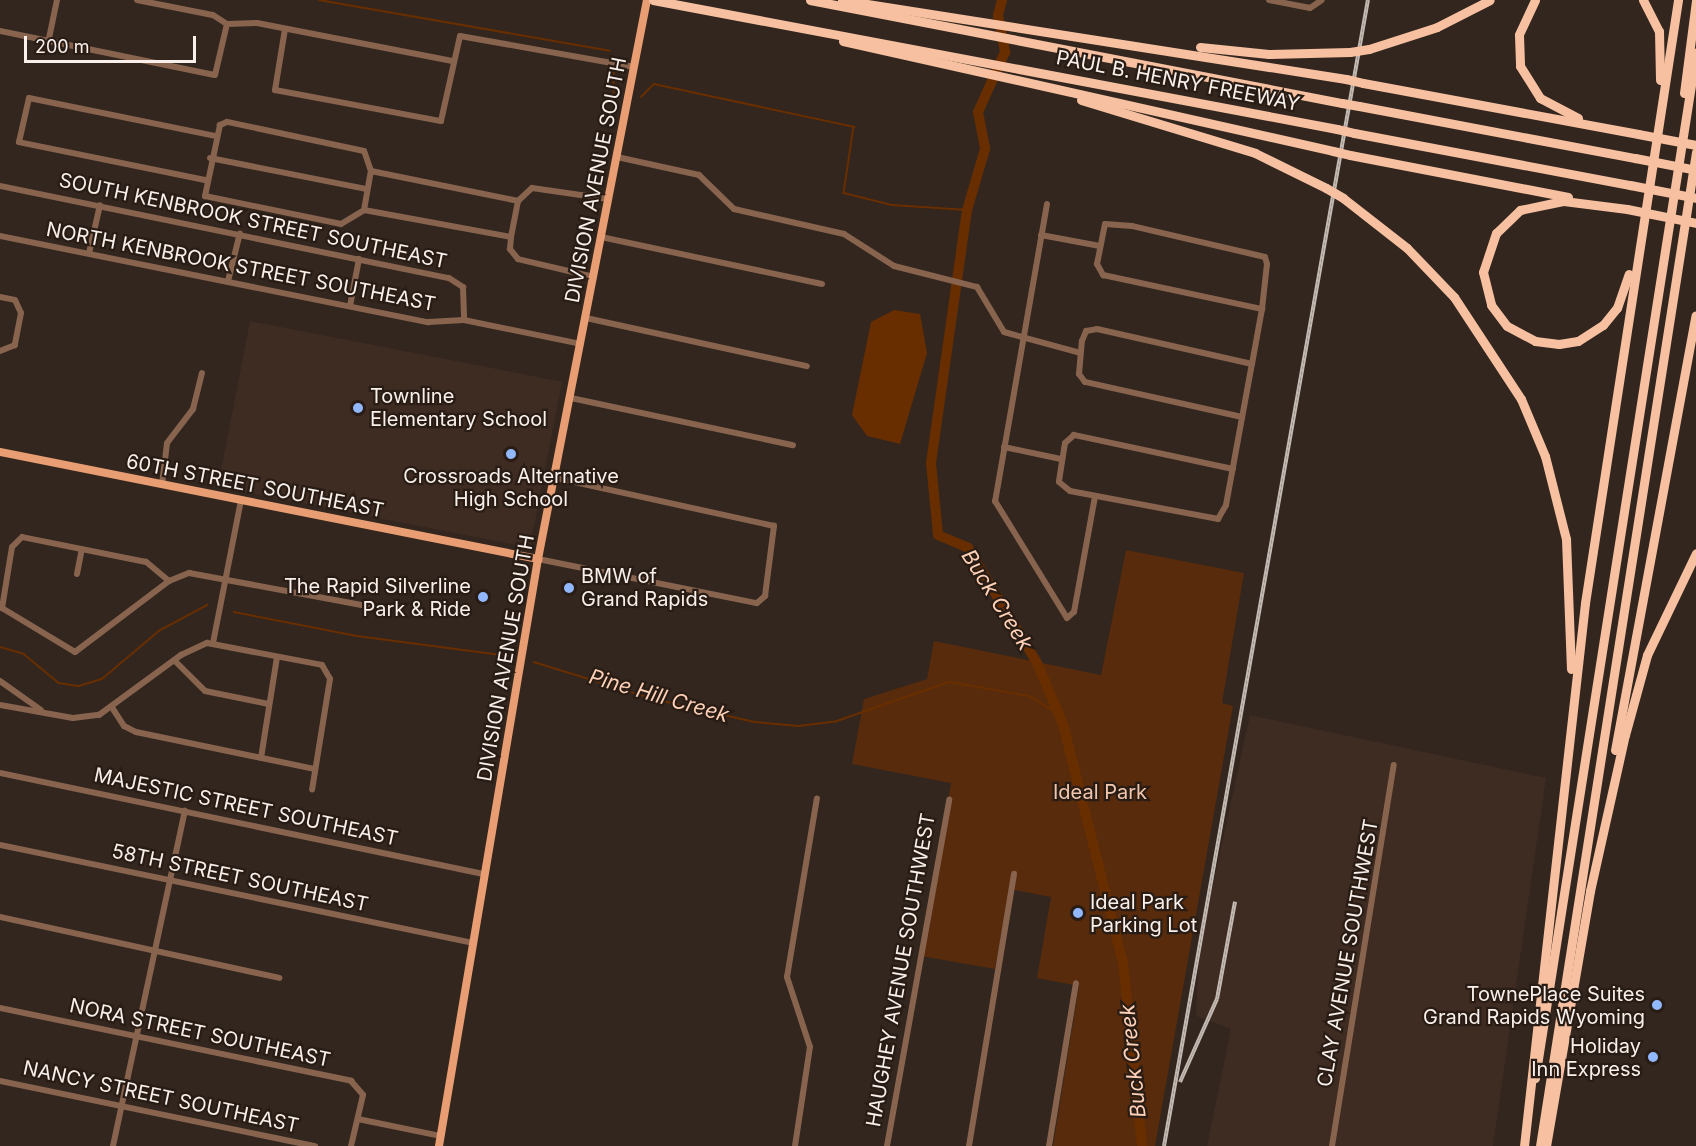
<!DOCTYPE html>
<style>
body{margin:0}
#map{position:relative;width:1696px;height:1146px;overflow:hidden;background:#32261e;font-family:Inter,sans-serif}
div>[style]{position:absolute}
[style*='--x']{left:calc(var(--x)*1px);top:calc(var(--y)*1px);width:calc(var(--w)*1px);rotate:calc(var(--a)*1deg)}
.built>*{inset:0;background:#3e2b21;transform-origin:0 0}
.green>*{inset:0;background:#572b0c}
.water>*{inset:0;background:#692e00}
.stream>*{height:1.5px;margin:-0.75px;padding:0 0.75px;transform-origin:0.75px;border-radius:0.75px;background:#692e00}
.river>*{height:10px;margin:-5px;padding:0 5px;transform-origin:5px;border-radius:5px;background:#692e00}
.minor>*{height:6px;margin:-3px;padding:0 3px;transform-origin:3px;border-radius:3px;background:#88644f}
.major>*{height:8px;margin:-4px;padding:0 4px;transform-origin:4px;border-radius:4px;background:#e89e72}
.highway>*{height:9px;margin:-4.5px;padding:0 4.5px;transform-origin:4.5px;border-radius:4.5px;background:#f6c0a1}
.rail>*{height:4px;margin-top:-2px;transform-origin:0;background:repeating-linear-gradient(90deg,#281c15 0 4.5px,#c4bab4 0 9px);box-sizing:border-box;border-block:2px solid #c4bab4}
.highway-bridge>*{height:9px;margin:-4.5px;padding:0 4.5px;transform-origin:4.5px;border-radius:4.5px;background:#f6c0a1}
.dots>*{width:16px;height:16px;translate:-50% -50%;box-sizing:border-box;border:3px solid #281c15;border-radius:50%}
span{translate:-50% -50%;white-space:nowrap;text-align:center;line-height:1.15;-webkit-text-stroke:4.5px #281c15;paint-order:stroke}
.street-label{font-size:20px;color:#f9f0eb}
.poi-label{font-size:20px;color:#f9f0eb}
.left{translate:0 -50%;text-align:left}
.right{translate:-100% -50%;text-align:right}
.park-label{font-size:20px;color:#f2c6ac}
.water-label{font-size:21px;color:#fed0b6;font-style:italic}
.scale{position:absolute;left:24px;top:36px;width:172px;height:27px;box-sizing:border-box;border:3px solid #f9f0eb;border-top:0;padding-left:8px;font-size:18px;line-height:21px;white-space:nowrap;color:#f9f0eb;-webkit-text-stroke:4px #281c15;paint-order:stroke}
</style>
<div id="map">
<div class="built">
<i style="left:250px;top:321px;width:318px;height:169px;rotate:11deg"></i>
<i style="clip-path:polygon(1250px 715px,1546px 778px,1493px 1146px,1207px 1146px,1231px 1029px,1196px 1016px,1199px 950px)"></i>
</div>
<div class="green">
<i style="clip-path:polygon(1126px 550px,1244px 573px,1222px 703px,1233px 706px,1155px 1146px,1053px 1146px,1079px 986px,1037px 978px,1051px 897px,1009px 889px,995px 969px,921px 956px,951px 783px,852px 764px,864px 699px,927px 679px,934px 641px,1101px 675px)"></i>
</div>
<div class="water">
<i style="clip-path:polygon(894px 310px,920px 314px,927px 353px,900px 444px,867px 436px,852px 415px,871px 322px)"></i>
</div>
<div class="stream">
<i style="--x:319;--y:0;--w:295;--a:9.9"></i>
<i style="--x:614;--y:72;--w:23;--a:90"></i>
<i style="--x:641;--y:97;--w:18;--a:-45"></i>
<i style="--x:654;--y:84;--w:205;--a:12.1"></i>
<i style="--x:854;--y:127;--w:67;--a:98.6"></i>
<i style="--x:844;--y:193;--w:49;--a:14"></i>
<i style="--x:892;--y:205;--w:75;--a:3.8"></i>
<i style="--x:234;--y:612;--w:125;--a:11"></i>
<i style="--x:357;--y:636;--w:153;--a:7.5"></i>
<i style="--x:0;--y:647;--w:25;--a:16"></i>
<i style="--x:24;--y:654;--w:45;--a:39.6"></i>
<i style="--x:59;--y:683;--w:20;--a:9"></i>
<i style="--x:79;--y:686;--w:24;--a:-17"></i>
<i style="--x:102;--y:679;--w:75;--a:-40.1"></i>
<i style="--x:159;--y:631;--w:55;--a:-28.4"></i>
<i style="--x:534;--y:662;--w:121;--a:17.2"></i>
<i style="--x:650;--y:698;--w:108;--a:12.9"></i>
<i style="--x:755;--y:722;--w:44;--a:5.2"></i>
<i style="--x:799;--y:726;--w:38;--a:-7"></i>
<i style="--x:837;--y:721;--w:119;--a:-19.2"></i>
<i style="--x:949;--y:682;--w:81;--a:9.9"></i>
<i style="--x:1029;--y:696;--w:31;--a:31"></i>
</div>
<div class="river">
<i style="--x:1002;--y:0;--w:16;--a:105"></i>
<i style="--x:998;--y:15;--w:38;--a:79"></i>
<i style="--x:1005;--y:52;--w:66;--a:114.2"></i>
<i style="--x:978;--y:112;--w:38;--a:79"></i>
<i style="--x:985;--y:149;--w:64;--a:106.4"></i>
<i style="--x:967;--y:210;--w:256;--a:98.1"></i>
<i style="--x:931;--y:463;--w:72;--a:84.4"></i>
<i style="--x:938;--y:535;--w:33;--a:23"></i>
<i style="--x:968;--y:548;--w:134;--a:59"></i>
<i style="--x:1037;--y:663;--w:66;--a:66.9"></i>
<i style="--x:1063;--y:724;--w:245;--a:75.9"></i>
<i style="--x:1123;--y:962;--w:185;--a:84.1"></i>
</div>
<div class="minor">
<i style="--x:137;--y:0;--w:77;--a:11.2"></i>
<i style="--x:213;--y:15;--w:17;--a:33"></i>
<i style="--x:227;--y:24;--w:30;--a:-2"></i>
<i style="--x:257;--y:23;--w:199;--a:11"></i>
<i style="--x:1269;--y:0;--w:42;--a:11"></i>
<i style="--x:1310;--y:8;--w:14;--a:-34"></i>
<i style="--x:285;--y:29;--w:62;--a:99.3"></i>
<i style="--x:275;--y:90;--w:169;--a:10.6"></i>
<i style="--x:441;--y:121;--w:87;--a:-77.4"></i>
<i style="--x:460;--y:36;--w:177;--a:10.1"></i>
<i style="--x:0;--y:31;--w:219;--a:11.6"></i>
<i style="--x:215;--y:75;--w:52;--a:-76.8"></i>
<i style="--x:48;--y:43;--w:44;--a:-78.2"></i>
<i style="--x:617;--y:157;--w:84;--a:12.4"></i>
<i style="--x:699;--y:175;--w:49;--a:44.2"></i>
<i style="--x:734;--y:209;--w:113;--a:12.8"></i>
<i style="--x:844;--y:234;--w:59;--a:32.6"></i>
<i style="--x:894;--y:266;--w:86;--a:14.2"></i>
<i style="--x:977;--y:287;--w:52;--a:59"></i>
<i style="--x:1004;--y:332;--w:79;--a:15.4"></i>
<i style="--x:210;--y:158;--w:160;--a:11.2"></i>
<i style="--x:371;--y:171;--w:150;--a:11.5"></i>
<i style="--x:205;--y:180;--w:190;--a:-168.5"></i>
<i style="--x:19;--y:142;--w:45;--a:-77.2"></i>
<i style="--x:29;--y:98;--w:191;--a:11.5"></i>
<i style="--x:0;--y:186;--w:458;--a:11.6"></i>
<i style="--x:449;--y:278;--w:17;--a:33"></i>
<i style="--x:463;--y:287;--w:33;--a:88"></i>
<i style="--x:1047;--y:204;--w:302;--a:99.9"></i>
<i style="--x:995;--y:501;--w:137;--a:58.4"></i>
<i style="--x:1067;--y:618;--w:9;--a:-41"></i>
<i style="--x:1074;--y:612;--w:118;--a:-79.7"></i>
<i style="--x:364;--y:210;--w:40;--a:-80"></i>
<i style="--x:371;--y:171;--w:21;--a:-109"></i>
<i style="--x:364;--y:151;--w:140;--a:-168"></i>
<i style="--x:227;--y:122;--w:8;--a:157"></i>
<i style="--x:220;--y:125;--w:73;--a:101.9"></i>
<i style="--x:205;--y:196;--w:139;--a:11.6"></i>
<i style="--x:341;--y:224;--w:27;--a:-31"></i>
<i style="--x:364;--y:210;--w:149;--a:10.4"></i>
<i style="--x:1041;--y:235;--w:60;--a:10.6"></i>
<i style="--x:0;--y:236;--w:437;--a:11.4"></i>
<i style="--x:428;--y:322;--w:36;--a:-3"></i>
<i style="--x:464;--y:320;--w:119;--a:11.6"></i>
<i style="--x:601;--y:237;--w:226;--a:12"></i>
<i style="--x:89;--y:253;--w:49;--a:-77.1"></i>
<i style="--x:594;--y:277;--w:78;--a:-166.7"></i>
<i style="--x:518;--y:259;--w:13;--a:-129"></i>
<i style="--x:510;--y:249;--w:12;--a:-85"></i>
<i style="--x:511;--y:237;--w:37;--a:-79"></i>
<i style="--x:518;--y:201;--w:19;--a:-43"></i>
<i style="--x:532;--y:188;--w:77;--a:8.2"></i>
<i style="--x:228;--y:281;--w:49;--a:-76"></i>
<i style="--x:0;--y:297;--w:15;--a:11"></i>
<i style="--x:15;--y:300;--w:14;--a:65"></i>
<i style="--x:21;--y:313;--w:33;--a:101"></i>
<i style="--x:15;--y:345;--w:16;--a:158"></i>
<i style="--x:350;--y:306;--w:48;--a:-79.2"></i>
<i style="--x:586;--y:318;--w:226;--a:12.3"></i>
<i style="--x:571;--y:398;--w:227;--a:12"></i>
<i style="--x:1242;--y:417;--w:161;--a:-167.4"></i>
<i style="--x:1085;--y:382;--w:10;--a:-127"></i>
<i style="--x:1079;--y:374;--w:33;--a:-85"></i>
<i style="--x:1082;--y:341;--w:11;--a:-68"></i>
<i style="--x:1086;--y:331;--w:11;--a:-10"></i>
<i style="--x:1097;--y:329;--w:159;--a:12.7"></i>
<i style="--x:1004;--y:447;--w:58;--a:11.9"></i>
<i style="--x:1233;--y:469;--w:163;--a:-167.9"></i>
<i style="--x:1074;--y:435;--w:12;--a:138"></i>
<i style="--x:1065;--y:443;--w:39;--a:99"></i>
<i style="--x:1059;--y:482;--w:14;--a:39"></i>
<i style="--x:1070;--y:491;--w:151;--a:10.7"></i>
<i style="--x:1218;--y:519;--w:16;--a:-60"></i>
<i style="--x:1226;--y:505;--w:143;--a:-79.6"></i>
<i style="--x:1252;--y:364;--w:56;--a:-79.7"></i>
<i style="--x:1262;--y:309;--w:45;--a:-83.7"></i>
<i style="--x:1267;--y:264;--w:7;--a:-106"></i>
<i style="--x:1265;--y:257;--w:137;--a:-166.9"></i>
<i style="--x:1132;--y:226;--w:27;--a:-176"></i>
<i style="--x:1105;--y:224;--w:41;--a:101.3"></i>
<i style="--x:1097;--y:264;--w:13;--a:61"></i>
<i style="--x:1103;--y:275;--w:163;--a:12.1"></i>
<i style="--x:162;--y:484;--w:41;--a:-83"></i>
<i style="--x:167;--y:443;--w:43;--a:-52.6"></i>
<i style="--x:193;--y:409;--w:37;--a:-76"></i>
<i style="--x:538;--y:559;--w:223;--a:11.4"></i>
<i style="--x:757;--y:603;--w:11;--a:-41"></i>
<i style="--x:765;--y:596;--w:71;--a:-82.7"></i>
<i style="--x:774;--y:526;--w:224;--a:-167.6"></i>
<i style="--x:77;--y:574;--w:25;--a:-79"></i>
<i style="--x:169;--y:581;--w:30;--a:-140"></i>
<i style="--x:146;--y:562;--w:126;--a:-168.6"></i>
<i style="--x:22;--y:537;--w:14;--a:135"></i>
<i style="--x:12;--y:547;--w:62;--a:99.3"></i>
<i style="--x:2;--y:608;--w:85;--a:31.1"></i>
<i style="--x:75;--y:652;--w:118;--a:-37.1"></i>
<i style="--x:169;--y:581;--w:22;--a:-22"></i>
<i style="--x:189;--y:573;--w:181;--a:10.5"></i>
<i style="--x:213;--y:643;--w:146;--a:-78.9"></i>
<i style="--x:175;--y:661;--w:42;--a:45"></i>
<i style="--x:205;--y:691;--w:65;--a:11.5"></i>
<i style="--x:0;--y:681;--w:50;--a:35.3"></i>
<i style="--x:0;--y:705;--w:74;--a:10.1"></i>
<i style="--x:73;--y:718;--w:26;--a:-7"></i>
<i style="--x:99;--y:715;--w:102;--a:-36.2"></i>
<i style="--x:181;--y:655;--w:29;--a:-25"></i>
<i style="--x:207;--y:643;--w:117;--a:10.8"></i>
<i style="--x:322;--y:665;--w:16;--a:60"></i>
<i style="--x:330;--y:679;--w:112;--a:99.2"></i>
<i style="--x:113;--y:709;--w:20;--a:57"></i>
<i style="--x:124;--y:726;--w:13;--a:27"></i>
<i style="--x:136;--y:732;--w:183;--a:11.7"></i>
<i style="--x:261;--y:758;--w:102;--a:-81"></i>
<i style="--x:0;--y:773;--w:495;--a:11.8"></i>
<i style="--x:0;--y:845;--w:484;--a:11.7"></i>
<i style="--x:0;--y:917;--w:286;--a:12.3"></i>
<i style="--x:0;--y:1008;--w:359;--a:11.7"></i>
<i style="--x:351;--y:1081;--w:18;--a:49"></i>
<i style="--x:363;--y:1095;--w:52;--a:103.2"></i>
<i style="--x:0;--y:1081;--w:322;--a:11.7"></i>
<i style="--x:358;--y:1119;--w:85;--a:11.6"></i>
<i style="--x:113;--y:1146;--w:343;--a:-77.9"></i>
<i style="--x:795;--y:1146;--w:100;--a:-81.4"></i>
<i style="--x:810;--y:1047;--w:74;--a:-108.2"></i>
<i style="--x:787;--y:977;--w:181;--a:-80.5"></i>
<i style="--x:887;--y:1146;--w:352;--a:-79.8"></i>
<i style="--x:969;--y:1146;--w:276;--a:-80.6"></i>
<i style="--x:1049;--y:1146;--w:165;--a:-80.6"></i>
<i style="--x:1332;--y:1146;--w:386;--a:-80.8"></i>
</div>
<div class="major">
<i style="--x:0;--y:452;--w:549;--a:11.25"></i>
<i style="--x:439;--y:1146;--w:595;--a:-80.43"></i>
<i style="--x:538;--y:559;--w:570;--a:-78.97"></i>
</div>
<div class="highway">
<i style="--x:653;--y:0;--w:696;--a:10.68"></i>
<i style="--x:810;--y:0;--w:542;--a:10.96"></i>
<i style="--x:842;--y:0;--w:510;--a:8.91"></i>
<i style="--x:1535;--y:0;--w:38;--a:115"></i>
<i style="--x:1519;--y:35;--w:31;--a:88"></i>
<i style="--x:1520;--y:66;--w:38;--a:58"></i>
<i style="--x:1540;--y:98;--w:43;--a:27.8"></i>
<i style="--x:1643;--y:0;--w:35;--a:63"></i>
<i style="--x:1659;--y:31;--w:49;--a:88.8"></i>
<i style="--x:843;--y:41;--w:502;--a:12.65"></i>
<i style="--x:1200;--y:47;--w:69;--a:5.8"></i>
<i style="--x:1269;--y:54;--w:81;--a:-1.4"></i>
<i style="--x:1369;--y:49;--w:71;--a:-17.9"></i>
<i style="--x:1437;--y:27;--w:59;--a:-27"></i>
<i style="--x:1363;--y:83;--w:280;--a:10.5"></i>
<i style="--x:1684;--y:93;--w:94;--a:-82.6"></i>
<i style="--x:1081;--y:100;--w:182;--a:16.9"></i>
<i style="--x:1255;--y:153;--w:79;--a:26.2"></i>
<i style="--x:1359;--y:106;--w:281;--a:10.7"></i>
<i style="--x:1354;--y:133;--w:281;--a:10.7"></i>
<i style="--x:1350;--y:155;--w:222;--a:10.9"></i>
<i style="--x:1343;--y:198;--w:81;--a:38"></i>
<i style="--x:1407;--y:248;--w:68;--a:46.2"></i>
<i style="--x:1454;--y:297;--w:122;--a:56.7"></i>
<i style="--x:1521;--y:399;--w:62;--a:67.2"></i>
<i style="--x:1545;--y:456;--w:86;--a:75.8"></i>
<i style="--x:1566;--y:539;--w:130;--a:87.8"></i>
<i style="--x:1627;--y:209;--w:64;--a:-172.9"></i>
<i style="--x:1563;--y:201;--w:44;--a:168.2"></i>
<i style="--x:1520;--y:210;--w:33;--a:136"></i>
<i style="--x:1496;--y:233;--w:41;--a:108.4"></i>
<i style="--x:1483;--y:272;--w:34;--a:76"></i>
<i style="--x:1491;--y:305;--w:26;--a:53"></i>
<i style="--x:1507;--y:326;--w:32;--a:28"></i>
<i style="--x:1535;--y:341;--w:24;--a:7"></i>
<i style="--x:1559;--y:344;--w:19;--a:-9"></i>
<i style="--x:1578;--y:341;--w:30;--a:-33"></i>
<i style="--x:1603;--y:325;--w:22;--a:-51"></i>
<i style="--x:1617;--y:308;--w:36;--a:-71"></i>
<i style="--x:1615;--y:750;--w:442;--a:-79.5"></i>
<i style="--x:1535;--y:1078;--w:1038;--a:-81.07"></i>
<i style="--x:1524;--y:1146;--w:546;--a:-83.59"></i>
<i style="--x:1585;--y:603;--w:610;--a:-81.23"></i>
<i style="--x:1540;--y:1146;--w:1006;--a:-81.08"></i>
<i style="--x:1546;--y:1146;--w:259;--a:-80.2"></i>
<i style="--x:1590;--y:891;--w:160;--a:-77.4"></i>
<i style="--x:1625;--y:735;--w:83;--a:-74.6"></i>
<i style="--x:1647;--y:655;--w:113;--a:-64.3"></i>
</div>
<div class="rail">
<i style="--x:1180;--y:1082;--w:91;--a:-66"></i>
<i style="--x:1217;--y:999;--w:99;--a:-79.5"></i>
<i style="--x:1164;--y:1146;--w:1164;--a:-79.91"></i>
</div>
<div class="highway-bridge">
<i style="--x:1350;--y:52;--w:19;--a:-9"></i>
<i style="--x:1346;--y:79;--w:17;--a:13"></i>
<i style="--x:1342;--y:103;--w:17;--a:10"></i>
<i style="--x:1337;--y:129;--w:17;--a:13"></i>
<i style="--x:1638;--y:134;--w:59;--a:10.7"></i>
<i style="--x:1333;--y:151;--w:17;--a:13"></i>
<i style="--x:1635;--y:158;--w:62;--a:11.1"></i>
<i style="--x:1630;--y:185;--w:67;--a:11.1"></i>
<i style="--x:1326;--y:188;--w:20;--a:30"></i>
<i style="--x:1627;--y:209;--w:70;--a:11.5"></i>
</div>
<div class="dots">
<i style="left:358px;top:408px;background:#91b8fd"></i>
<i style="left:511px;top:454px;background:#91b8fd"></i>
<i style="left:569px;top:588px;background:#91b8fd"></i>
<i style="left:483px;top:597px;background:#91b8fd"></i>
<i style="left:1078px;top:913px;background:#91b8fd"></i>
<i style="left:1657px;top:1005px;background:#91b8fd"></i>
<i style="left:1653px;top:1057px;background:#91b8fd"></i>
</div>
<div class="street-label">
<span style="left:1178px;top:81px;rotate:11deg">PAUL B. HENRY FREEWAY</span>
<span style="left:596px;top:180px;rotate:-79deg">DIVISION AVENUE SOUTH</span>
<span style="left:253px;top:221px;rotate:12deg">SOUTH KENBROOK STREET SOUTHEAST</span>
<span style="left:241px;top:267px;rotate:11deg">NORTH KENBROOK STREET SOUTHEAST</span>
<span style="left:255px;top:486px;rotate:11deg">60TH STREET SOUTHEAST</span>
<span style="left:506px;top:658px;rotate:-80deg">DIVISION AVENUE SOUTH</span>
<span style="left:246px;top:807px;rotate:12deg">MAJESTIC STREET SOUTHEAST</span>
<span style="left:240px;top:878px;rotate:12deg">58TH STREET SOUTHEAST</span>
<span style="left:1348px;top:953px;rotate:-80deg">CLAY AVENUE SOUTHWEST</span>
<span style="left:901px;top:970px;rotate:-80deg">HAUGHEY AVENUE SOUTHWEST</span>
<span style="left:200px;top:1033px;rotate:12deg">NORA STREET SOUTHEAST</span>
<span style="left:161px;top:1097px;rotate:12deg">NANCY STREET SOUTHEAST</span>
</div>
<div class="poi-label">
<span class="left" style="left:370px;top:408px">Townline<br>Elementary School</span>
<span style="left:511px;top:488px">Crossroads Alternative<br>High School</span>
<span class="left" style="left:581px;top:588px">BMW of<br>Grand Rapids</span>
<span class="right" style="left:471px;top:598px">The Rapid Silverline<br>Park &amp; Ride</span>
<span class="left" style="left:1090px;top:914px">Ideal Park<br>Parking Lot</span>
<span class="right" style="left:1645px;top:1006px">TownePlace Suites<br>Grand Rapids Wyoming</span>
<span class="right" style="left:1641px;top:1058px">Holiday<br>Inn Express</span>
</div>
<div class="park-label">
<span style="left:1100px;top:792px">Ideal Park</span>
</div>
<div class="water-label">
<span style="left:997px;top:600px;rotate:58deg">Buck Creek</span>
<span style="left:659px;top:696px;rotate:16deg">Pine Hill Creek</span>
<span style="left:1133px;top:1061px;rotate:-96deg">Buck Creek</span>
</div>
<div class="scale">200 m</div>
</div>
